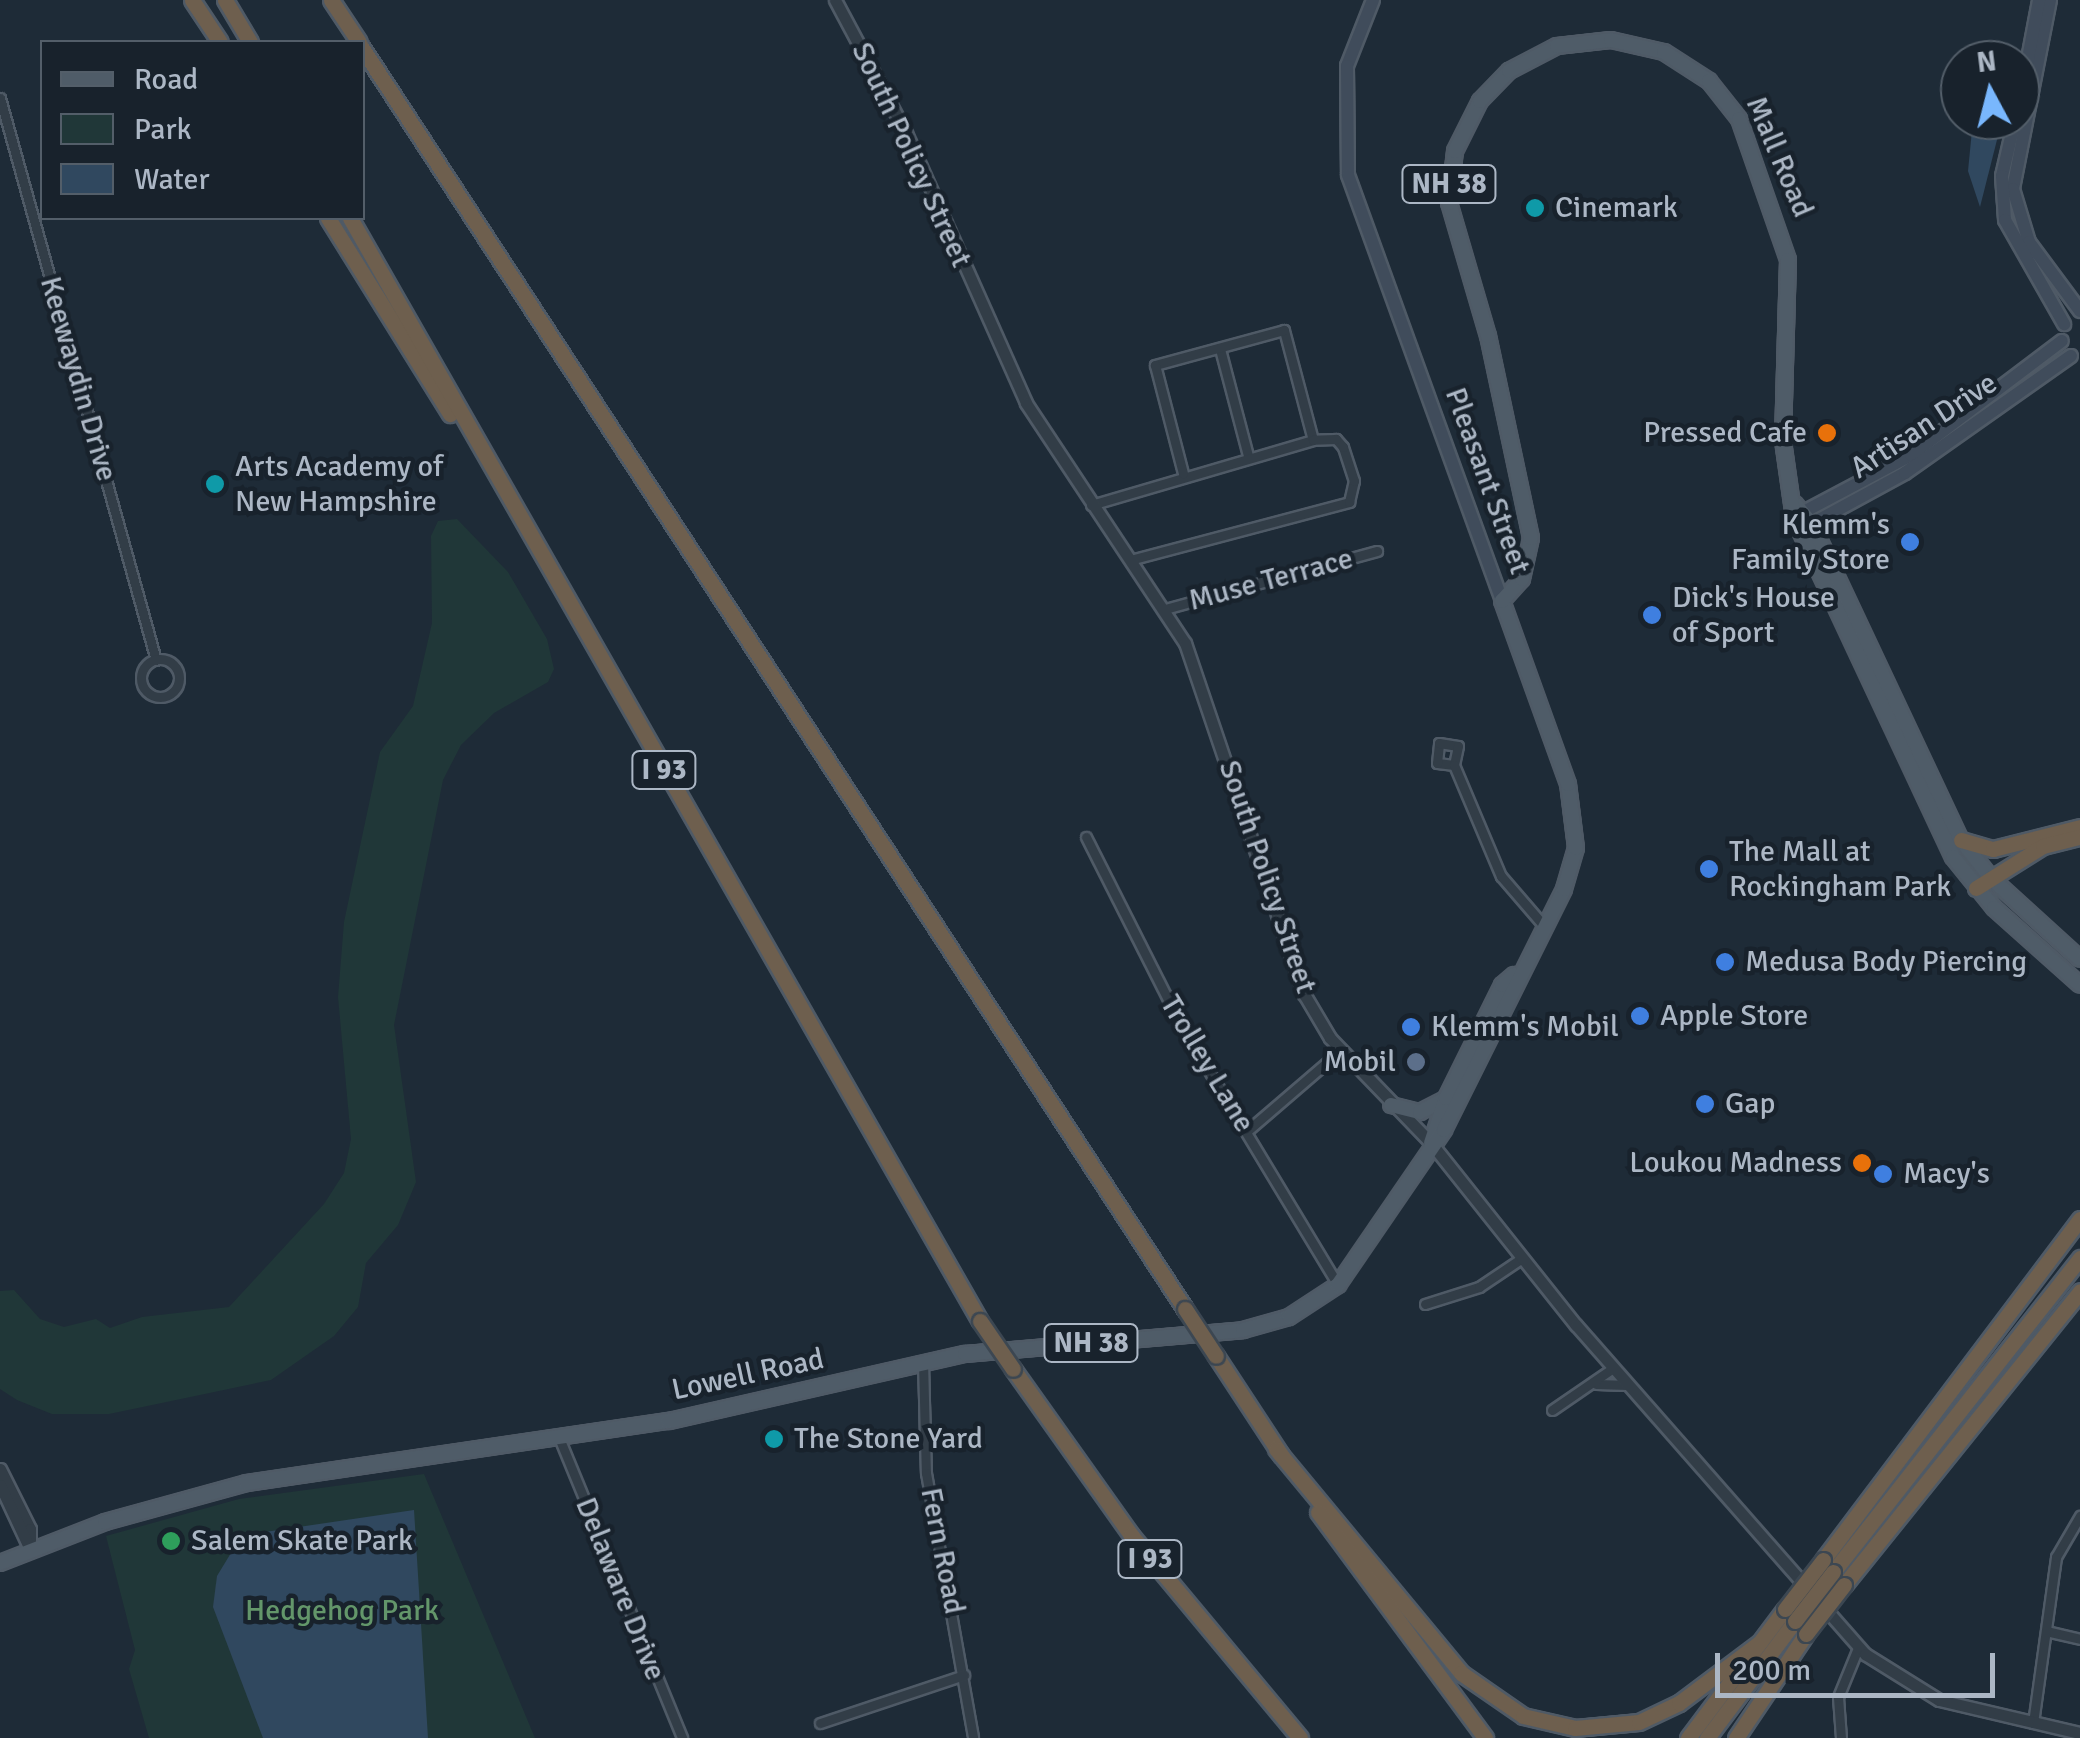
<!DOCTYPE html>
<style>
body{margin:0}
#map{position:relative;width:2080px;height:1738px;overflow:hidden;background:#1e2b37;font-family:Signika,sans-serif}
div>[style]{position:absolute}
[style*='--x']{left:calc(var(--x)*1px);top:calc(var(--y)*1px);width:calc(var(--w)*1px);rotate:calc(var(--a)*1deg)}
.green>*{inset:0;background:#203738}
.water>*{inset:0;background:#30485f}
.roads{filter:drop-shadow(2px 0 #4f5a66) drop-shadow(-2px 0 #4f5a66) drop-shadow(0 2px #4f5a66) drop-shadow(0 -2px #4f5a66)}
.minor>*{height:9px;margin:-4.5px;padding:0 4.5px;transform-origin:4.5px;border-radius:4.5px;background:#323d47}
.minor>.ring{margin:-4.5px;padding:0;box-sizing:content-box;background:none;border:9px solid #323d47;border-radius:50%}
.tertiary>*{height:11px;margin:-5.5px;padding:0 5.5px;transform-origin:5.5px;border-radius:5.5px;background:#323d47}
.secondary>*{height:12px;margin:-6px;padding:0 6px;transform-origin:6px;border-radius:6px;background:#404c5b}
.primary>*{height:14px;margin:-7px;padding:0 7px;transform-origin:7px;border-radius:7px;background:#4f5c68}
.motorway>*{height:15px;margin:-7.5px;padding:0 7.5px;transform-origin:7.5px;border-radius:7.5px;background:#6e5f4e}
.bridges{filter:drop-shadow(2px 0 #3c4752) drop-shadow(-2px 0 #3c4752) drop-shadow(0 2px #3c4752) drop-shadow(0 -2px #3c4752)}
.motorway-bridge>*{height:15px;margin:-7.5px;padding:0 7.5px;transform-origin:7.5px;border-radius:7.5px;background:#6e5f4e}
.dots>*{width:28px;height:28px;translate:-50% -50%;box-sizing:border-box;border:5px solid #18222c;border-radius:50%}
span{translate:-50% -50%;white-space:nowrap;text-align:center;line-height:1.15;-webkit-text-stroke:9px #18222c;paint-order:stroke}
.shield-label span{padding:2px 8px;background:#18222c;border:2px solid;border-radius:8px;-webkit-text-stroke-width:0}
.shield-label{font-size:28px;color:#acb7c5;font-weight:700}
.street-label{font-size:30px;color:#acb7c5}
.poi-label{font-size:30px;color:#acb7c5}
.left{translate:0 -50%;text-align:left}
.right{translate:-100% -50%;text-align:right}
.park-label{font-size:30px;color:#63966a}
.legend{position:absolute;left:40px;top:40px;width:325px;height:180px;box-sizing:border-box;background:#18222c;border:2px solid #535e69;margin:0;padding:12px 18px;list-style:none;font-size:30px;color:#acb7c5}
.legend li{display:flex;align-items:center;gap:20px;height:50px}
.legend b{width:50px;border:2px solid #535e69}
.north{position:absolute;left:1940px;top:40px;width:100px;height:100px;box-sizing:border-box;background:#18222c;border:2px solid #535e69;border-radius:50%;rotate:353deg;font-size:28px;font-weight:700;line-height:40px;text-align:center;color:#acb7c5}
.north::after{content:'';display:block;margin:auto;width:35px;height:45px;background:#79b7fd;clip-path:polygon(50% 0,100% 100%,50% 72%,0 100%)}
.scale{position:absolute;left:1715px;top:1653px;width:280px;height:45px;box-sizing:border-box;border:5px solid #acb7c5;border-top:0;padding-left:12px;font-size:30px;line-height:35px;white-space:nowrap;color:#acb7c5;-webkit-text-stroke:8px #18222c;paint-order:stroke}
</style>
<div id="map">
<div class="green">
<i style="clip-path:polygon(457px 519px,508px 572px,547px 639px,554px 669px,548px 682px,494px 713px,461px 745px,443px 780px,394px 1025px,416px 1182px,398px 1225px,366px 1263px,358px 1307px,334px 1336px,271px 1380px,109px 1414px,52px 1414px,17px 1400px,0 1389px,0 1291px,14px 1290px,40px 1319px,64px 1327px,96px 1319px,110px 1328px,142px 1317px,229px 1307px,324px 1204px,344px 1173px,351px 1139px,338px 997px,344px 922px,380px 752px,413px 706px,432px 623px,431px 536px,438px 521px)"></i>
<i style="clip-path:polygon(424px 1474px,535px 1738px,149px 1738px,129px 1669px,135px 1650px,106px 1536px,239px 1499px)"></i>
</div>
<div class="water">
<i style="clip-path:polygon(1973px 120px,2002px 120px,1980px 207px,1968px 171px)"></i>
<i style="clip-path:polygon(414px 1510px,428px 1738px,263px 1738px,213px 1607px,217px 1576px,234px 1548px,258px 1533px)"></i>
</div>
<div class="roads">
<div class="minor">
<i style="--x:0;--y:98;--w:583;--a:74.49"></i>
<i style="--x:1220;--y:349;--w:111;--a:75.3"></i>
<i style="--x:1091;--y:505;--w:231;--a:-16.3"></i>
<i style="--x:1313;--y:440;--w:114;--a:-104.8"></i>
<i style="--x:1284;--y:330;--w:134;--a:164.8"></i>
<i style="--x:1155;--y:365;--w:112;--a:75.5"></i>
<i style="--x:1130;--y:560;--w:227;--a:-14.8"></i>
<i style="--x:1349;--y:502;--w:22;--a:-77"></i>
<i style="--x:1354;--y:481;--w:36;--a:-108"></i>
<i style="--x:1343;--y:447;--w:11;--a:-131"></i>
<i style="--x:1336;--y:439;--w:23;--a:178"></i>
<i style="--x:1165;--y:609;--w:220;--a:-15.3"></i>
<i class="ring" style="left:141px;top:659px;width:29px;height:29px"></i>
<i style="--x:1454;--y:765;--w:17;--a:-173"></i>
<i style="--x:1437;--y:763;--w:20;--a:-84"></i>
<i style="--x:1439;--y:743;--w:19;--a:9"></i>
<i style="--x:1458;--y:746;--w:19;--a:102"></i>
<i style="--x:1454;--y:765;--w:121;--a:67.1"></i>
<i style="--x:1501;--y:876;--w:66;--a:49.3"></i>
<i style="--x:1086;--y:837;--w:208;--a:63.2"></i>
<i style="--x:1180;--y:1023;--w:306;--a:58.9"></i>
<i style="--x:1247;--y:1131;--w:123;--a:-40.7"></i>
<i style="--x:1425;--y:1304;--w:57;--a:-17.5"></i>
<i style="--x:1479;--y:1287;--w:52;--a:-34"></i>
<i style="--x:923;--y:1362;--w:111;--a:88.5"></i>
<i style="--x:926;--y:1473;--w:269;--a:79.9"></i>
<i style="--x:1596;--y:1384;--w:32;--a:2"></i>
<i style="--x:1552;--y:1410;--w:74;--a:-34.5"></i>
<i style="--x:560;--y:1440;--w:322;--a:67.7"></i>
<i style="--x:2046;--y:1631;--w:35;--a:13"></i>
<i style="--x:820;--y:1723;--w:152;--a:-18.4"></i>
<i style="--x:2033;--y:1723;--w:168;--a:-82.1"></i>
<i style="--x:2056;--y:1557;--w:48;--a:-59.7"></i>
<i style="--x:1841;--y:1738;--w:41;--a:-94.2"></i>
<i style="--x:1838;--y:1697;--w:53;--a:-67.8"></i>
</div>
<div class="tertiary">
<i style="--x:835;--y:0;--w:151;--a:61.9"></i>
<i style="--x:906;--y:133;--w:295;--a:66"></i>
<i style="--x:1026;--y:403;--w:288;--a:56.5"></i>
<i style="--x:1185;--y:643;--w:371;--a:71.3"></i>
<i style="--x:1304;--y:994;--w:51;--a:59.4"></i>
<i style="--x:1330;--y:1038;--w:146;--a:46.1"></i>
<i style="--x:1431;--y:1143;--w:233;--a:51.5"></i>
<i style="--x:1576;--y:1325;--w:438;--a:48.7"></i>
<i style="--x:1865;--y:1654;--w:87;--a:31.9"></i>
<i style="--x:1939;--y:1700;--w:145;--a:13.2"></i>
<i style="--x:0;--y:1469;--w:67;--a:63.4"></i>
<i style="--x:30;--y:1529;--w:20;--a:90"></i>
<i style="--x:0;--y:1485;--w:71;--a:64.9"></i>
</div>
<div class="secondary">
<i style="--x:1373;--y:0;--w:71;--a:111.5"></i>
<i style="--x:1347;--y:66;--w:109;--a:89.5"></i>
<i style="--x:1348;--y:175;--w:453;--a:70.1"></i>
<i style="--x:2050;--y:0;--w:193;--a:101.1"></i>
<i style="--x:2013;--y:189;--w:55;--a:73.2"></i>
<i style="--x:2029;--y:242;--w:86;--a:53.5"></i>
<i style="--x:2020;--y:101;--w:103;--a:-79.3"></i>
<i style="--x:2015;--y:120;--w:57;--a:103.1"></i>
<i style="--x:2002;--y:176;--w:44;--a:86.1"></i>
<i style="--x:2005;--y:220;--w:120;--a:60.4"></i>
<i style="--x:1794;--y:517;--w:132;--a:-27.9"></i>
<i style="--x:1911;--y:455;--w:189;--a:-37.1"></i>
<i style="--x:1806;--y:527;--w:113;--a:-28.6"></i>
<i style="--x:1905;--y:473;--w:203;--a:-35.2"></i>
</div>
<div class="primary">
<i style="--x:1795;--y:504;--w:26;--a:50"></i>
<i style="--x:1812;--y:524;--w:349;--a:64.8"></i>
<i style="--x:1961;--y:840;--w:48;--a:51.7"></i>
<i style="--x:1991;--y:878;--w:120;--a:42.3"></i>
<i style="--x:1391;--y:1105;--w:30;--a:14"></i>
<i style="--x:1420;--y:1112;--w:28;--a:-27"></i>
<i style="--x:1431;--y:1143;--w:47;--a:-71.6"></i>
<i style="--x:1446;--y:1098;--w:126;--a:-63.6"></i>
<i style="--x:1502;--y:985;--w:16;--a:-40"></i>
<i style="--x:0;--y:1563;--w:113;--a:-21.3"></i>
<i style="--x:105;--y:1522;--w:147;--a:-15.4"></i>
<i style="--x:247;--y:1483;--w:427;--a:-8.4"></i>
<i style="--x:669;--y:1421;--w:303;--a:-12.8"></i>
<i style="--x:965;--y:1354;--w:279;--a:-4.9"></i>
<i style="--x:1243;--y:1330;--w:48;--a:-15.8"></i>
<i style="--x:1289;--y:1317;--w:59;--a:-33.1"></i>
<i style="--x:1338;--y:1285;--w:188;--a:-55.6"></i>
<i style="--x:1444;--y:1130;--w:269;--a:-63.5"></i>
<i style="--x:1564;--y:889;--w:43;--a:-73.7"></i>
<i style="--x:1576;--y:848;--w:64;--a:-97.1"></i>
<i style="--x:1568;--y:784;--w:195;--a:-109.8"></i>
<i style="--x:1502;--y:601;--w:30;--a:-48"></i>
<i style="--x:1522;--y:579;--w:42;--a:-77.6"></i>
<i style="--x:1531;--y:538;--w:207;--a:-102"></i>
<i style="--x:1488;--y:336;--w:139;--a:-106.3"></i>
<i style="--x:1449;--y:203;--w:52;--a:-83.4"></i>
<i style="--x:1455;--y:151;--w:56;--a:-63.4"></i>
<i style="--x:1480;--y:101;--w:42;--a:-46"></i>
<i style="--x:1509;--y:71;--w:54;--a:-27.5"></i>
<i style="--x:1557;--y:46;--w:54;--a:-6.3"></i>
<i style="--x:1611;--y:40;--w:54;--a:12.8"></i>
<i style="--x:1664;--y:52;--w:54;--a:32.8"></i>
<i style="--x:1709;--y:81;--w:48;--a:51.7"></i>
<i style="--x:1739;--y:119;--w:149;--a:70.8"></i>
<i style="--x:1788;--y:260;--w:181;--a:91.6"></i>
<i style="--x:1783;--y:441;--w:78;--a:81.9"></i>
<i style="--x:1794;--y:518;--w:374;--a:64.9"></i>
<i style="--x:1953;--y:857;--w:65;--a:51.2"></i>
<i style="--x:1994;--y:908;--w:115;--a:41.8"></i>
</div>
<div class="motorway">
<i style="--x:192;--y:0;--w:50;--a:56.3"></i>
<i style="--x:225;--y:0;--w:49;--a:59.2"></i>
<i style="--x:331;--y:0;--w:50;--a:56.3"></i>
<i style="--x:362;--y:48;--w:1506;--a:56.87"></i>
<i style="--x:328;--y:218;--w:231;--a:58.1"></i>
<i style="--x:350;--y:218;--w:1270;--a:60.27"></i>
<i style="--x:1961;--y:840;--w:33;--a:16"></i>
<i style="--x:1993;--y:849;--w:90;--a:-14.2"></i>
<i style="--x:1976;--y:888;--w:79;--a:-32.1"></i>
<i style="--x:2043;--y:846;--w:38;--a:-14"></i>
<i style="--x:1216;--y:1356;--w:118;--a:56.7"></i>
<i style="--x:1013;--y:1369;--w:204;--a:54.6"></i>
<i style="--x:1131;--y:1535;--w:264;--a:50.2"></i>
<i style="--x:1276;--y:1449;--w:291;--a:50.4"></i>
<i style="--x:1461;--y:1673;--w:75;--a:34.7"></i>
<i style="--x:1523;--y:1716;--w:53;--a:13"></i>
<i style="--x:1575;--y:1728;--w:64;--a:-5.4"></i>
<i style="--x:1639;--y:1722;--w:44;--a:-25.4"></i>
<i style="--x:1679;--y:1703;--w:100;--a:-36.9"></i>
<i style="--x:1318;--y:1512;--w:281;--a:53.5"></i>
<i style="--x:1823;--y:1560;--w:427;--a:-53"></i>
<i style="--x:1833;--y:1572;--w:400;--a:-51.8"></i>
<i style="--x:1844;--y:1585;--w:377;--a:-51.2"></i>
<i style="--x:1688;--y:1738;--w:161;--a:-53.1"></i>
<i style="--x:1707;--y:1738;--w:146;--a:-53.1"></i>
<i style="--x:1736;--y:1738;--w:125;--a:-56.1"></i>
</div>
</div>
<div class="bridges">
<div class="motorway-bridge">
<i style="--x:1185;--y:1309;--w:56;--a:56.6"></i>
<i style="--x:980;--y:1321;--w:58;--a:55.5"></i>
<i style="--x:1785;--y:1609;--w:62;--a:-52.2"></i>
<i style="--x:1795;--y:1621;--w:62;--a:-52.2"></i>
<i style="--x:1806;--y:1634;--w:62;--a:-52.2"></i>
</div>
</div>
<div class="dots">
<i style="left:1535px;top:208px;background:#0f9aa8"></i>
<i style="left:1827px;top:433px;background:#e8710a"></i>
<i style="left:215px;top:484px;background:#0f9aa8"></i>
<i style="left:1910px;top:542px;background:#3f7fe0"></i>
<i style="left:1652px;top:615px;background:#3f7fe0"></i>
<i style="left:1709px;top:869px;background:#3f7fe0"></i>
<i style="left:1725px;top:962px;background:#3f7fe0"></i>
<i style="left:1640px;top:1016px;background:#3f7fe0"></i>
<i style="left:1411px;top:1027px;background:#3f7fe0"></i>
<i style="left:1416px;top:1062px;background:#5c6f8a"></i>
<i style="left:1705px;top:1104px;background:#3f7fe0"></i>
<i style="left:1862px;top:1163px;background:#e8710a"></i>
<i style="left:1883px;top:1174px;background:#3f7fe0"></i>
<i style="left:774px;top:1439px;background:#0f9aa8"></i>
<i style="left:171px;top:1541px;background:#2e9e5b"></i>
</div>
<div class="shield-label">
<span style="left:1449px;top:184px">NH 38</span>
<span style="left:664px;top:770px">I 93</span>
<span style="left:1091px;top:1343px">NH 38</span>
<span style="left:1150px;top:1559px">I 93</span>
</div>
<div class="street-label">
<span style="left:911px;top:155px;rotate:65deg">South Policy Street</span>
<span style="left:1779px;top:157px;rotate:67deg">Mall Road</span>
<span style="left:78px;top:379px;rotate:74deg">Keewaydin Drive</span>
<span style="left:1924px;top:426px;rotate:-33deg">Artisan Drive</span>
<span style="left:1487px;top:481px;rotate:70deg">Pleasant Street</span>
<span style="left:1271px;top:580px;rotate:-15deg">Muse Terrace</span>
<span style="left:1267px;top:877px;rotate:71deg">South Policy Street</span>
<span style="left:1207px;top:1064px;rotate:59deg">Trolley Lane</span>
<span style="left:748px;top:1375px;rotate:-12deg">Lowell Road</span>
<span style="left:942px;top:1551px;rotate:79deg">Fern Road</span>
<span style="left:620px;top:1589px;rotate:68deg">Delaware Drive</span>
</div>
<div class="poi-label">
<span class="left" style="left:1555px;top:208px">Cinemark</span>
<span class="right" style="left:1807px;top:433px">Pressed Cafe</span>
<span class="left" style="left:235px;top:484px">Arts Academy of<br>New Hampshire</span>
<span class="right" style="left:1890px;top:542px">Klemm's<br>Family Store</span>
<span class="left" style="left:1672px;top:615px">Dick's House<br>of Sport</span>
<span class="left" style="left:1729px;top:869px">The Mall at<br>Rockingham Park</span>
<span class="left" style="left:1745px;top:962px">Medusa Body Piercing</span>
<span class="left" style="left:1660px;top:1016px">Apple Store</span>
<span class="left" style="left:1431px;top:1027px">Klemm's Mobil</span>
<span class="right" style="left:1396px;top:1062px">Mobil</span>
<span class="left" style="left:1725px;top:1104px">Gap</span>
<span class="right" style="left:1842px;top:1163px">Loukou Madness</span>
<span class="left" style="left:1903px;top:1174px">Macy's</span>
<span class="left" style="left:794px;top:1439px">The Stone Yard</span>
<span class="left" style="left:191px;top:1541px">Salem Skate Park</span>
</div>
<div class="park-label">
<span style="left:342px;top:1611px">Hedgehog Park</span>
</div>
<ul class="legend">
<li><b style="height:12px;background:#4f5c68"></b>Road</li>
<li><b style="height:28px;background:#203738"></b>Park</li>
<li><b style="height:28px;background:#30485f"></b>Water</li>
</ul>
<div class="north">N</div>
<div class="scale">200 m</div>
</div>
